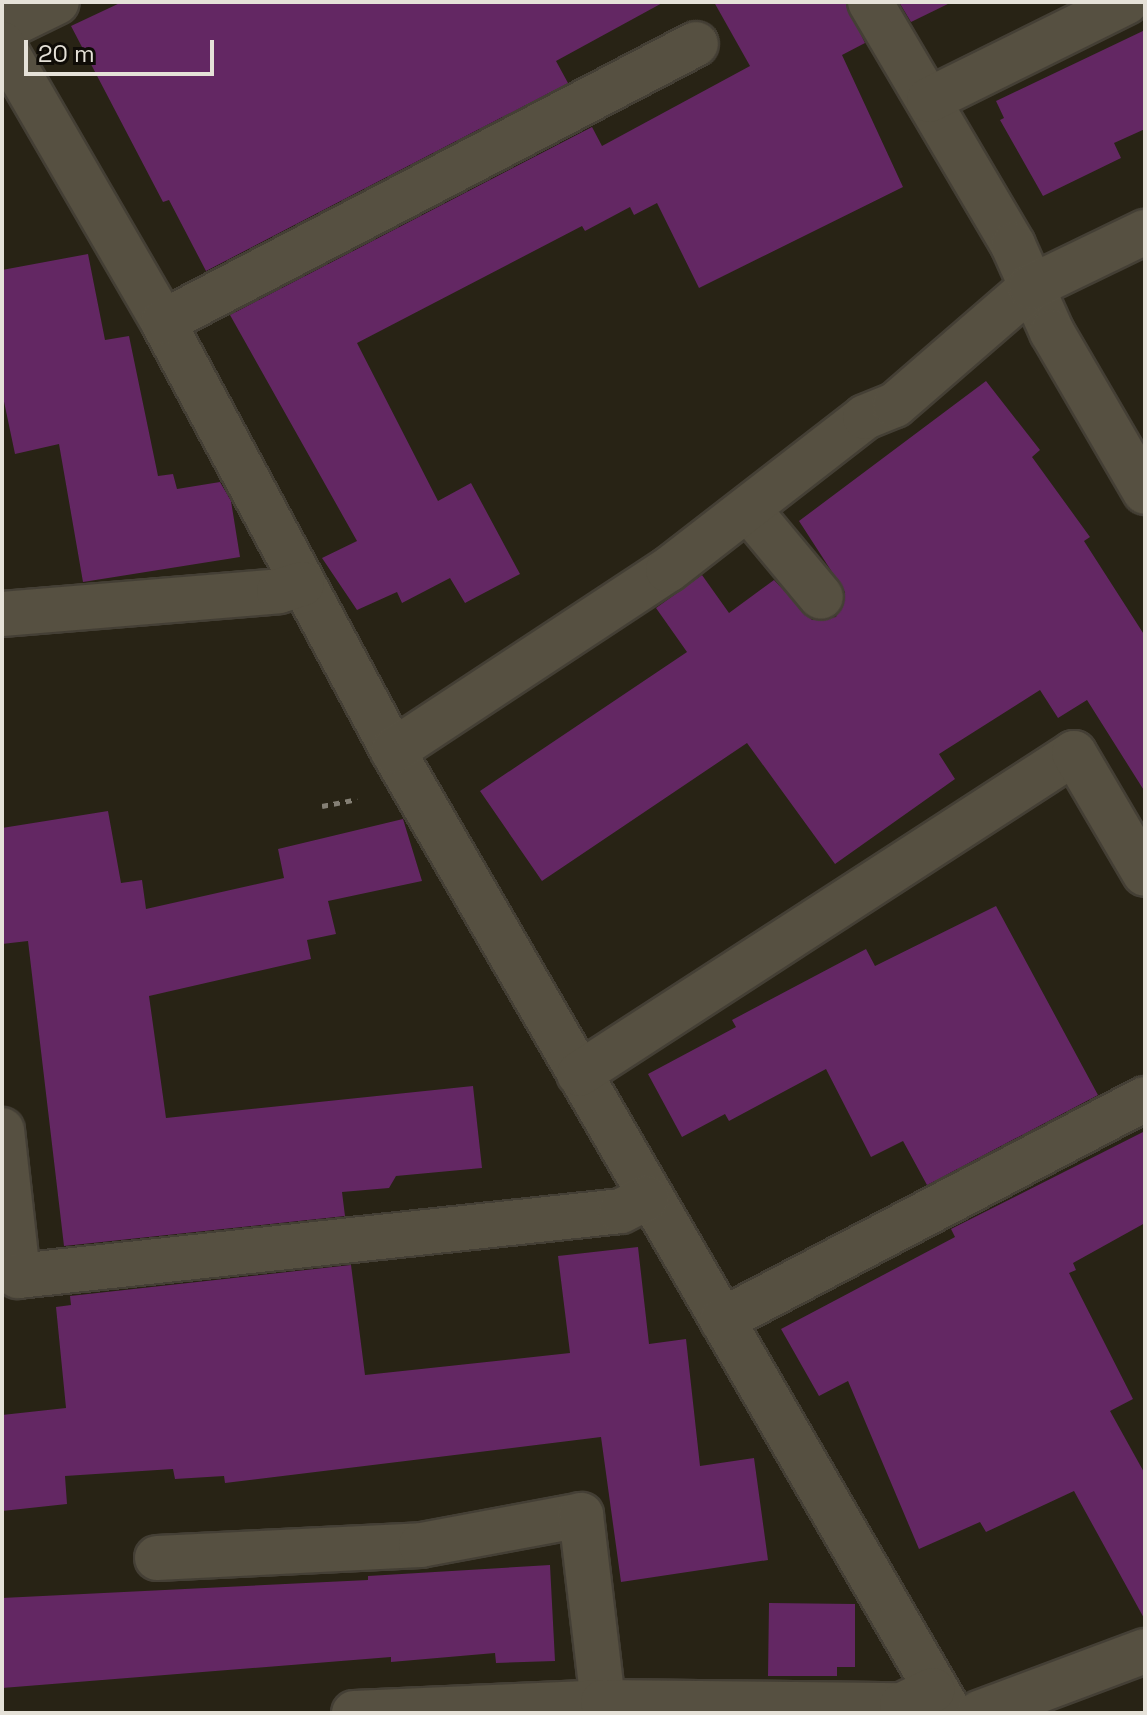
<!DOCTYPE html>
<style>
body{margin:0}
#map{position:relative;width:1147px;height:1715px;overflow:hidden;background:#282315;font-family:"Space Grotesk",sans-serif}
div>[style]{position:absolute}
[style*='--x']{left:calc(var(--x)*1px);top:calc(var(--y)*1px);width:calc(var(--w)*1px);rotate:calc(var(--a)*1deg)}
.building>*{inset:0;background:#632763}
.path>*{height:5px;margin-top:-2.5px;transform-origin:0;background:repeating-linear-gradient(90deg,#847f74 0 6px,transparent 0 12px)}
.roads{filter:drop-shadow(2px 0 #443f35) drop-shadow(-2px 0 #443f35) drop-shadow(0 2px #443f35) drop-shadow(0 -2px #443f35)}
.minor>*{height:44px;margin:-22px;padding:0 22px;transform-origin:22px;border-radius:22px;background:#565041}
span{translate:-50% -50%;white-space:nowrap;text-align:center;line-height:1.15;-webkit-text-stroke:7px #0f0c07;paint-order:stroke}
.frame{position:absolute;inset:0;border:4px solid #e5e1d8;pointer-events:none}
.scale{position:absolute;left:24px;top:40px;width:190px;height:36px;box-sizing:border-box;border:4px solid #e5e1d8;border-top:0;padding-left:10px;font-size:24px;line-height:28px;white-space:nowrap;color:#e5e1d8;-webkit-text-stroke:6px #0f0c07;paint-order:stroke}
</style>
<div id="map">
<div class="building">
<i style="clip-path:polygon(122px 2px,664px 2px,556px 61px,568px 83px,206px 271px,169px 200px,163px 202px,71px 26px)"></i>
<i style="clip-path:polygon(714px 2px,845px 2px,865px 43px,842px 55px,903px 187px,699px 288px,657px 203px,634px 215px,630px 207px,585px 231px,582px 226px,357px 343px,438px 501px,471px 483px,520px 574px,465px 603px,450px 578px,402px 603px,397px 592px,357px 610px,322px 558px,357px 541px,230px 315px,592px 127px,602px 146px,750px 66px)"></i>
<i style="clip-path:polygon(899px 2px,952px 2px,911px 22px)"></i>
<i style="clip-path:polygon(1145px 30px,1145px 129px,1114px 143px,1121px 158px,1043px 196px,1000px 120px,1004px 118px,996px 101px)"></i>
<i style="clip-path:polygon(88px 254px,105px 340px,129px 336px,158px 476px,173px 474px,177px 489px,220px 482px,231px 501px,240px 557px,83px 582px,59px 444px,15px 454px,2px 392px,2px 270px)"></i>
<i style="clip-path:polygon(986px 381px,1040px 450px,1032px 457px,1090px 537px,1084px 541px,1145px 636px,1145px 792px,1087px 700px,1058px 718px,1040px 690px,939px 754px,955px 779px,835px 864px,747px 743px,542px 881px,480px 791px,687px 652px,656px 608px,702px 575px,729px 613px,774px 580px,812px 620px,836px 617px,845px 592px,799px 521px)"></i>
<i style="clip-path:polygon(108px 811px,121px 883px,142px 880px,146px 909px,284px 878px,278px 849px,403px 819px,422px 881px,328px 901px,336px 934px,307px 940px,311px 959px,149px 996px,166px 1118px,473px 1086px,482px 1168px,396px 1176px,389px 1188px,342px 1192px,345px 1216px,64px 1246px,28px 941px,2px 944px,2px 828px)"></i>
<i style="clip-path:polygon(996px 906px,1098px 1095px,927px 1185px,903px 1141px,871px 1157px,826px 1069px,729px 1121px,725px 1114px,682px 1137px,648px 1074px,736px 1027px,732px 1020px,866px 949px,875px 966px)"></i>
<i style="clip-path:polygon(1145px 1131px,1145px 1223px,1073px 1263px,1076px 1270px,1069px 1273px,1133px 1399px,1110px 1411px,1145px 1474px,1145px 1620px,1074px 1491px,986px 1532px,980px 1522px,919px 1549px,848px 1381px,819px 1396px,781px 1329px,955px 1237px,951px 1229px)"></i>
<i style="clip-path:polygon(638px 1247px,649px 1344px,686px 1339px,700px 1466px,754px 1458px,768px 1560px,621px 1582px,601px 1437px,225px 1483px,224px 1476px,175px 1479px,173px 1469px,65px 1476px,67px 1504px,2px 1511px,2px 1415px,66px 1408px,56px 1307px,71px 1305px,70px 1296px,351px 1265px,365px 1375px,570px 1353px,558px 1256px)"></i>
<i style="clip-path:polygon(550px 1565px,555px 1661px,496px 1663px,495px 1653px,391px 1662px,391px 1657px,2px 1688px,2px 1598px,368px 1580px,368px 1576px)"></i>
<i style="clip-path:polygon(769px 1603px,855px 1604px,855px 1667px,837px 1667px,837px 1676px,768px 1676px)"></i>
</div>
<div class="path">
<i style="--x:322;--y:806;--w:36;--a:-11"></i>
</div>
<div class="roads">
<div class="minor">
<i style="--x:870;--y:2;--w:282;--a:59.5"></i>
<i style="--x:1013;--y:245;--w:95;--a:65.9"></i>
<i style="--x:1052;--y:332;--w:185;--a:59.8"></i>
<i style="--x:2;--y:29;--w:61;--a:-26.1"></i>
<i style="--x:2;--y:44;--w:321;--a:59.9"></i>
<i style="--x:163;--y:322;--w:487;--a:61.8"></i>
<i style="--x:393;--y:751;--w:1112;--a:59.93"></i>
<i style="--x:929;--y:100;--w:220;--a:-26.4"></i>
<i style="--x:163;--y:322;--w:601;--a:-27.55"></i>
<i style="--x:748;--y:509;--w:114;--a:50.3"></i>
<i style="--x:2;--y:614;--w:278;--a:-4.7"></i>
<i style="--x:279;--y:591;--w:24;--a:-17"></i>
<i style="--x:393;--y:751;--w:329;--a:-33.4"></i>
<i style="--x:668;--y:570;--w:249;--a:-37.8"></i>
<i style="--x:865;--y:417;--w:32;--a:-22"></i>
<i style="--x:895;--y:405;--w:180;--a:-40.9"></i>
<i style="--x:1031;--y:287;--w:127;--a:-25.8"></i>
<i style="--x:579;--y:1074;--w:590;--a:-32.96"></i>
<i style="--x:1074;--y:753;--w:140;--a:59.6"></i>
<i style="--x:2;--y:1130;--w:147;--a:83.7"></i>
<i style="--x:18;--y:1276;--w:606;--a:-6.15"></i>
<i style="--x:621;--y:1211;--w:29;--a:-27"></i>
<i style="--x:722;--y:1320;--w:477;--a:-27.6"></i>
<i style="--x:157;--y:1558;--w:264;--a:-2.8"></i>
<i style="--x:421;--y:1545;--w:163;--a:-10.6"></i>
<i style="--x:581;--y:1515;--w:188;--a:83.3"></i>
<i style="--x:354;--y:1713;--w:249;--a:-2.5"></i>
<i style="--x:603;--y:1702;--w:299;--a:0.6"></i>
<i style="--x:902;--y:1705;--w:34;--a:-26"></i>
<i style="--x:979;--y:1713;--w:177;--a:-20.5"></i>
</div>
</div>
<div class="frame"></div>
<div class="scale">20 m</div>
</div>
